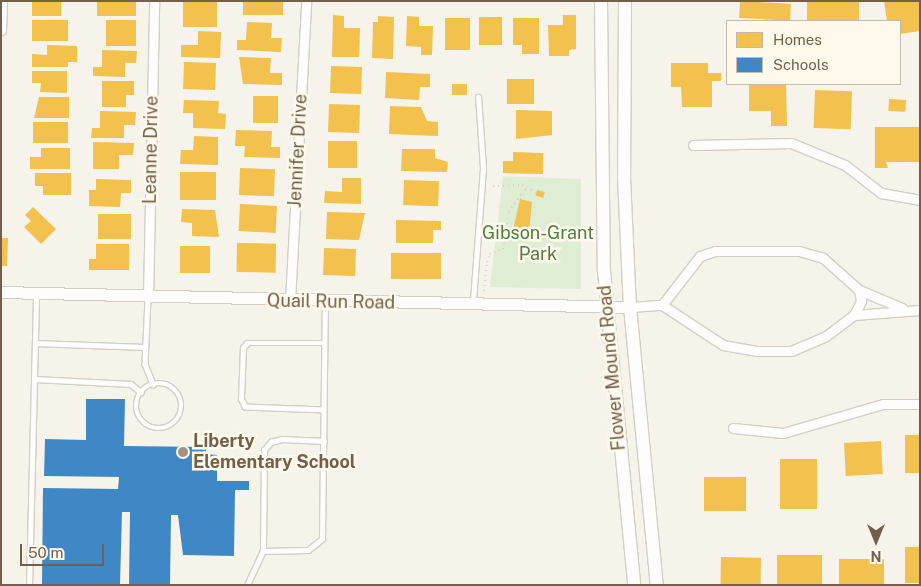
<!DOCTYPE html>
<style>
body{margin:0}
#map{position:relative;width:921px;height:586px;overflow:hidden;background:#f6f3ea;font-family:"Public Sans",sans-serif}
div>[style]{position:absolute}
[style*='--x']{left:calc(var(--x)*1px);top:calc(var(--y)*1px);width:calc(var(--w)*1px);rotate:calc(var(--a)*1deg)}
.green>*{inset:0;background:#dfedd5}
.homes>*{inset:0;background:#f2c14e;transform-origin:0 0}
.schools>*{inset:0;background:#3f88c5}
.path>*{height:2px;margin-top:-1px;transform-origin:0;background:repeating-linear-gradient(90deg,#d7d1cb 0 1px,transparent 0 5px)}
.roads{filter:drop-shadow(1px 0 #d4cfc6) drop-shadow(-1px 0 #d4cfc6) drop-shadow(0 1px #d4cfc6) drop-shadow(0 -1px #d4cfc6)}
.service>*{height:4.5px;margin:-2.25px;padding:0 2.25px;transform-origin:2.25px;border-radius:2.25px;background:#fefdfc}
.service>.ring{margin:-2.25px;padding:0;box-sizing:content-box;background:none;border:4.5px solid #fefdfc;border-radius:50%}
.minor>*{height:9px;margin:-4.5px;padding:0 4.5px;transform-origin:4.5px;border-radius:4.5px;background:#fefdfc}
.tertiary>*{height:11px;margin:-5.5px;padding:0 5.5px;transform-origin:5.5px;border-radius:5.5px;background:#fefdfc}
.secondary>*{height:12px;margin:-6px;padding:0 6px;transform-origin:6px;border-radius:6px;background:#fefdfc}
.dots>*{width:14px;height:14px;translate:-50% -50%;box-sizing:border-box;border:2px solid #fef9eb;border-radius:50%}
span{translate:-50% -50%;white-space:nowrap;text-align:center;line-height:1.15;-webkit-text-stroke:5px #fef9eb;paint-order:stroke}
.street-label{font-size:18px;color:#735f4b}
.park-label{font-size:18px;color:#4f7e46}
.poi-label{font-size:18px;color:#735f4b;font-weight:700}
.left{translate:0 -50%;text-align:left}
.frame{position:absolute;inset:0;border:2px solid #735f4b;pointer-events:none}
.legend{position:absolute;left:726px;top:20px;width:175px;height:65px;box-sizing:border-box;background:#fef9eb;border:1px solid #c6bbab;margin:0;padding:6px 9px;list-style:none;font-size:15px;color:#735f4b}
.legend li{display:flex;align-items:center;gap:10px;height:25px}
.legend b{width:25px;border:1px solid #c6bbab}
.north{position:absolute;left:851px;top:516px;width:50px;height:50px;-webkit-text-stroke:4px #fef9eb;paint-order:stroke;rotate:180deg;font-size:14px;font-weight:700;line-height:20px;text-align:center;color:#735f4b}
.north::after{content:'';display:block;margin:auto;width:18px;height:22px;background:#735f4b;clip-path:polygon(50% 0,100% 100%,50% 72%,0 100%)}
.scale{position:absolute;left:20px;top:544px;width:84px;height:22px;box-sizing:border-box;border:2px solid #735f4b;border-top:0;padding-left:6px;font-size:15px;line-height:18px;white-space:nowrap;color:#735f4b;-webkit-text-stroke:4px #fef9eb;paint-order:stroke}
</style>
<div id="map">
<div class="green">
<i style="clip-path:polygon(503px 176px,581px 179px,581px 289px,490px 287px)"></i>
</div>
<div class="homes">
<i style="left:32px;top:1px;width:29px;height:15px"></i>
<i style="left:97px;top:1px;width:39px;height:15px"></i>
<i style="left:183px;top:1px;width:34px;height:26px"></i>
<i style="left:243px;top:1px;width:40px;height:14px"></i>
<i style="left:740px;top:1px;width:51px;height:17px;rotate:3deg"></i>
<i style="left:807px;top:1px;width:52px;height:19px"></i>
<i style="clip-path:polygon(884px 1px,920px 1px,920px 31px,900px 34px,900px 21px,887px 21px)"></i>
<i style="clip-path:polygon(333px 15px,344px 16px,344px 28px,360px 28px,359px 57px,332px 57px)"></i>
<i style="clip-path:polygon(563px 15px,576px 15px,576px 49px,569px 50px,569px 56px,549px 56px,548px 25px,563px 25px)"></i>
<i style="clip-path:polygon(378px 16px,394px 17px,393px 59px,372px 58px,373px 22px,378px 22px)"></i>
<i style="clip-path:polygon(407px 16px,419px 17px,419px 26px,433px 26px,432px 55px,421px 55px,421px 47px,406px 46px)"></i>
<i style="left:479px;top:17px;width:23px;height:28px"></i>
<i style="left:445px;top:18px;width:25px;height:32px"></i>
<i style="clip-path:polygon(513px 18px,539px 18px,539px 54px,522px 54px,522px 45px,513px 45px)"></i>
<i style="left:32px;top:20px;width:36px;height:21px"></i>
<i style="left:106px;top:20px;width:30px;height:26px"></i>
<i style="clip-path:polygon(247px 22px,272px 23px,271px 38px,282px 38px,281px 52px,237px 50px,237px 40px,246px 40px)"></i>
<i style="clip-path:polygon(198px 31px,221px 32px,220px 58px,181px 57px,181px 45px,198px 45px)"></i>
<i style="clip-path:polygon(47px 45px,77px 46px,77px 62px,68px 62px,68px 67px,32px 67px,32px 54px,47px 55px)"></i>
<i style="clip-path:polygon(102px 50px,137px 51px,136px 63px,125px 63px,125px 77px,93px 76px,93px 67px,102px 67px)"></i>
<i style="clip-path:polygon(239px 57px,271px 58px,270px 73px,282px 73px,282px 85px,243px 84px)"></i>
<i style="left:184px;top:62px;width:32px;height:27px;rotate:2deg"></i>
<i style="clip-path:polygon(671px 63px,708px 63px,708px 73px,721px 73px,721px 81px,712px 81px,712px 107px,682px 107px,681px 87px,671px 87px)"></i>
<i style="left:331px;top:66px;width:31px;height:27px;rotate:2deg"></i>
<i style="clip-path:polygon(32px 71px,67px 71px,67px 93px,40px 92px,41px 83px,32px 83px)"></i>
<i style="clip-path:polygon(386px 72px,430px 74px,430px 87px,420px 87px,419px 100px,385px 98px)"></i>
<i style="left:507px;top:79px;width:27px;height:25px"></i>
<i style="clip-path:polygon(102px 81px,134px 81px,134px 95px,126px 95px,126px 107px,102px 107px)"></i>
<i style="left:452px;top:84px;width:15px;height:11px"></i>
<i style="clip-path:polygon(749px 84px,786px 84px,787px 126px,771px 126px,771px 111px,749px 111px)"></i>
<i style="left:815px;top:90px;width:37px;height:38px;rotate:2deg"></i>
<i style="left:253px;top:96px;width:25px;height:27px"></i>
<i style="clip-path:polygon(39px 97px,69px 97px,69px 118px,34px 118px)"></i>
<i style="left:889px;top:99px;width:17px;height:12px;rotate:3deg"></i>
<i style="clip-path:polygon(184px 100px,219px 101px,218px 113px,226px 114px,225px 129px,193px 128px,193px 113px,183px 113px)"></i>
<i style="left:329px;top:104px;width:31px;height:28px;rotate:2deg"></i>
<i style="clip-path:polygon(390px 106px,421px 107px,427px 121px,438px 122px,438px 136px,389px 134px)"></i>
<i style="clip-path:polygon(516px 110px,552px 111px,552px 135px,516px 139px)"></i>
<i style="clip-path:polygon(100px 111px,136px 112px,135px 125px,124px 125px,124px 138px,91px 138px,92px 128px,100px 128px)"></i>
<i style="left:33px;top:122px;width:35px;height:21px"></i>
<i style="clip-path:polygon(875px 127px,920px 127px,920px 162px,886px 162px,888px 168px,875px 168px)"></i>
<i style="clip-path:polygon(236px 130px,272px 131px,271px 147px,280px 147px,280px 158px,244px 157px,245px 146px,235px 146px)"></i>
<i style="clip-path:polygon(194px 136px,218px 137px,218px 165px,180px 164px,181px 150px,193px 150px)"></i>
<i style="left:328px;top:141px;width:29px;height:27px"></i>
<i style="clip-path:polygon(93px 142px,134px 143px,133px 155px,119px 155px,119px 169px,93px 169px)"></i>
<i style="clip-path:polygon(41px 148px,70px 148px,70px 169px,30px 169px,30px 157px,41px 157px)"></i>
<i style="clip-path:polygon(402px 149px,435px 149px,435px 158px,448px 162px,447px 172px,401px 171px)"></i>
<i style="clip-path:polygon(513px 152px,543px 153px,543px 174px,503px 173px,503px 161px,513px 161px)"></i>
<i style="left:240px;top:168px;width:35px;height:27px;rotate:2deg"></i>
<i style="left:180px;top:172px;width:36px;height:28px"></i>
<i style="clip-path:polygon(35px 173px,71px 173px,71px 195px,43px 195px,43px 186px,35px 186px)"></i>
<i style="clip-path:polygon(342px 178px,361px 178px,361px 204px,324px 203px,325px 191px,342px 192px)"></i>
<i style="clip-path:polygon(96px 179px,131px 180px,131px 193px,121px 193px,120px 207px,89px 206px,89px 190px,96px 190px)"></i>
<i style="left:404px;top:180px;width:35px;height:25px;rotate:2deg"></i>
<i style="left:537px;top:190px;width:8px;height:6px;rotate:14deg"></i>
<i style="clip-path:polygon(520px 199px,532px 202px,529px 233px,513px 230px)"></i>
<i style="left:240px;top:204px;width:37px;height:27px;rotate:3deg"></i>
<i style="clip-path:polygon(33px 207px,56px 229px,41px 244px,24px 227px,31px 221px,25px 215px)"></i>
<i style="clip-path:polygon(182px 209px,215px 210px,219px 237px,192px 236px,192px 223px,181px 222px)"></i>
<i style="clip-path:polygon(327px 212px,365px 213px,359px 240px,326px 239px)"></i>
<i style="left:98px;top:214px;width:33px;height:25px"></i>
<i style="clip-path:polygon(396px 220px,441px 221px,441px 230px,433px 230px,433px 243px,396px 243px)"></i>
<i style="clip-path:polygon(1px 238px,8px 238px,7px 266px,1px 266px)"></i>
<i style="left:237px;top:243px;width:39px;height:29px;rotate:1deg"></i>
<i style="clip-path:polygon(96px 244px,129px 244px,129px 270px,89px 270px,89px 259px,96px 259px)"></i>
<i style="left:180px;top:246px;width:30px;height:27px"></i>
<i style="left:324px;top:248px;width:32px;height:27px;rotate:2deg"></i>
<i style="left:391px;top:253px;width:50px;height:26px"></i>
<i style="left:905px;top:435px;width:15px;height:38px"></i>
<i style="left:881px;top:441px;width:33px;height:37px;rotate:87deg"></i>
<i style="left:780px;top:459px;width:37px;height:50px"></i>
<i style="left:704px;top:477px;width:42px;height:34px"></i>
<i style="left:920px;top:547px;width:36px;height:15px;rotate:90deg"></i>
<i style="left:777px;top:555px;width:45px;height:30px"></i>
<i style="left:721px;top:557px;width:40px;height:28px;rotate:1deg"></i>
<i style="left:839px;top:559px;width:45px;height:26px"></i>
</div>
<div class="schools">
<i style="clip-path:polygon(86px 399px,125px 399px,124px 446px,206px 447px,206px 454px,217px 455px,217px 481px,249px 481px,249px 490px,235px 490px,234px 556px,183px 555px,178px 515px,171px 515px,170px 585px,129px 585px,130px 512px,122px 512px,120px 585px,42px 585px,43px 488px,118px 489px,119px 477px,44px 476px,45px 439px,86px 440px)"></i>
</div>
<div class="path">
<i style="--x:493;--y:186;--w:29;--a:-2"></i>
<i style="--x:522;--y:185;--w:16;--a:27"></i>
<i style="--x:520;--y:199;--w:12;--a:-59"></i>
<i style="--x:506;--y:236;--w:8;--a:7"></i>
<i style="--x:514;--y:237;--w:8;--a:-45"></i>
<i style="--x:484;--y:291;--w:29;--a:-84"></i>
<i style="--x:487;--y:262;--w:9;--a:-69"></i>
<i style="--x:490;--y:254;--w:14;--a:-21"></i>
<i style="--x:503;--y:249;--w:37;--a:-81"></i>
<i style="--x:509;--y:212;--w:23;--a:-56"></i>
</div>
<div class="roads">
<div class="service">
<i style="--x:148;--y:298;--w:66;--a:92.6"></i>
<i style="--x:145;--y:364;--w:22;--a:68"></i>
<i style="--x:473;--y:301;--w:133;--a:-85.7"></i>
<i style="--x:483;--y:168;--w:71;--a:-94"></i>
<i style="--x:35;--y:343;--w:110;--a:2.1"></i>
<i style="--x:34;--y:379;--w:97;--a:3"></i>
<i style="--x:131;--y:384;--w:13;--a:39"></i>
<i class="ring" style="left:136px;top:383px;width:41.5px;height:41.5px"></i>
<i style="--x:324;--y:410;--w:79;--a:-177.8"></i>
<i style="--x:245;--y:407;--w:9;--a:-117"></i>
<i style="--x:241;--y:399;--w:51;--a:-87.8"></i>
<i style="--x:243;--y:348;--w:6;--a:-51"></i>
<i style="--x:247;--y:343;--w:78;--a:0"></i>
<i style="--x:263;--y:551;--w:45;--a:-1.3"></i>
<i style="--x:308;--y:550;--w:18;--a:-38"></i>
<i style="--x:322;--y:539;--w:237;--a:-89.3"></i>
<i style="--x:29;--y:585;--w:291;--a:-88.6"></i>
<i style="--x:247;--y:585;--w:38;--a:-65"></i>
<i style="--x:263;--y:551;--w:101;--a:-89.4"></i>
<i style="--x:264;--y:450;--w:11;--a:-49"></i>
<i style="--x:271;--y:442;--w:11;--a:-15"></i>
<i style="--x:282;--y:439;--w:42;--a:2.7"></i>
</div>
<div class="minor">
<i style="--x:1;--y:30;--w:29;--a:-88"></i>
<i style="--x:693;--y:145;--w:98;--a:-1.2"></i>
<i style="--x:791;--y:143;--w:58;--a:22.2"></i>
<i style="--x:845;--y:165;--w:46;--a:37.9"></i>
<i style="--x:881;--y:193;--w:40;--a:10"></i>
<i style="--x:148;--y:298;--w:297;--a:-88.8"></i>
<i style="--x:290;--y:301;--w:300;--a:-86.9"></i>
<i style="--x:662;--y:305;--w:62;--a:-52.2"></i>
<i style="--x:700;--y:256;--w:16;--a:-18"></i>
<i style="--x:715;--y:251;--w:84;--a:0"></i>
<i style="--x:799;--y:251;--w:25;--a:16"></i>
<i style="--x:823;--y:258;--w:48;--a:41.6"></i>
<i style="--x:859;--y:290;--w:47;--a:22.7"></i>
<i style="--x:630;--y:307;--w:32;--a:-4"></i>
<i style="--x:662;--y:305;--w:73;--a:33.3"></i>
<i style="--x:723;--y:345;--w:35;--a:10"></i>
<i style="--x:757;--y:351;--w:34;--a:0"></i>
<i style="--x:791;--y:351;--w:38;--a:-23"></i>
<i style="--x:826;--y:336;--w:35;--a:-37"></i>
<i style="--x:854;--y:315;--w:66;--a:-4.3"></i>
<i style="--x:854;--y:315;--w:16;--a:-63"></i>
<i style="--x:861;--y:301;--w:11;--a:-100"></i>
<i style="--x:733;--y:428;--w:50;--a:5.7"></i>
<i style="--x:783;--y:433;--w:104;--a:-16.2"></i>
<i style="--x:883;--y:404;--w:37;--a:0"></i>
</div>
<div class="tertiary">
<i style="--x:1;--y:292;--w:629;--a:1.37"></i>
</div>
<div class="secondary">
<i style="--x:601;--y:1;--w:270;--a:89.4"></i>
<i style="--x:604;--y:271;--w:315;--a:84.5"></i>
<i style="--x:625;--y:1;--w:176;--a:90.3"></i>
<i style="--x:624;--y:177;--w:130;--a:87.4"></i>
<i style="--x:630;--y:307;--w:279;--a:84.5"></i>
</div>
</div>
<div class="dots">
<i style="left:183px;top:452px;background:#a19383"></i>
</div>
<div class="street-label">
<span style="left:151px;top:150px;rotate:-89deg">Leanne Drive</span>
<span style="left:298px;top:151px;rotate:-87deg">Jennifer Drive</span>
<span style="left:331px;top:302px;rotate:1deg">Quail Run Road</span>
<span style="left:612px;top:368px;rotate:-95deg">Flower Mound Road</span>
</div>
<div class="park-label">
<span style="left:538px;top:244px">Gibson-Grant<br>Park</span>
</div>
<div class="poi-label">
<span class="left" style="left:193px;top:452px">Liberty<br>Elementary School</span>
</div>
<div class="frame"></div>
<ul class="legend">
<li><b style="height:14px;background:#f2c14e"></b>Homes</li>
<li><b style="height:14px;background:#3f88c5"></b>Schools</li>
</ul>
<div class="north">N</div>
<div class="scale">50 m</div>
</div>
